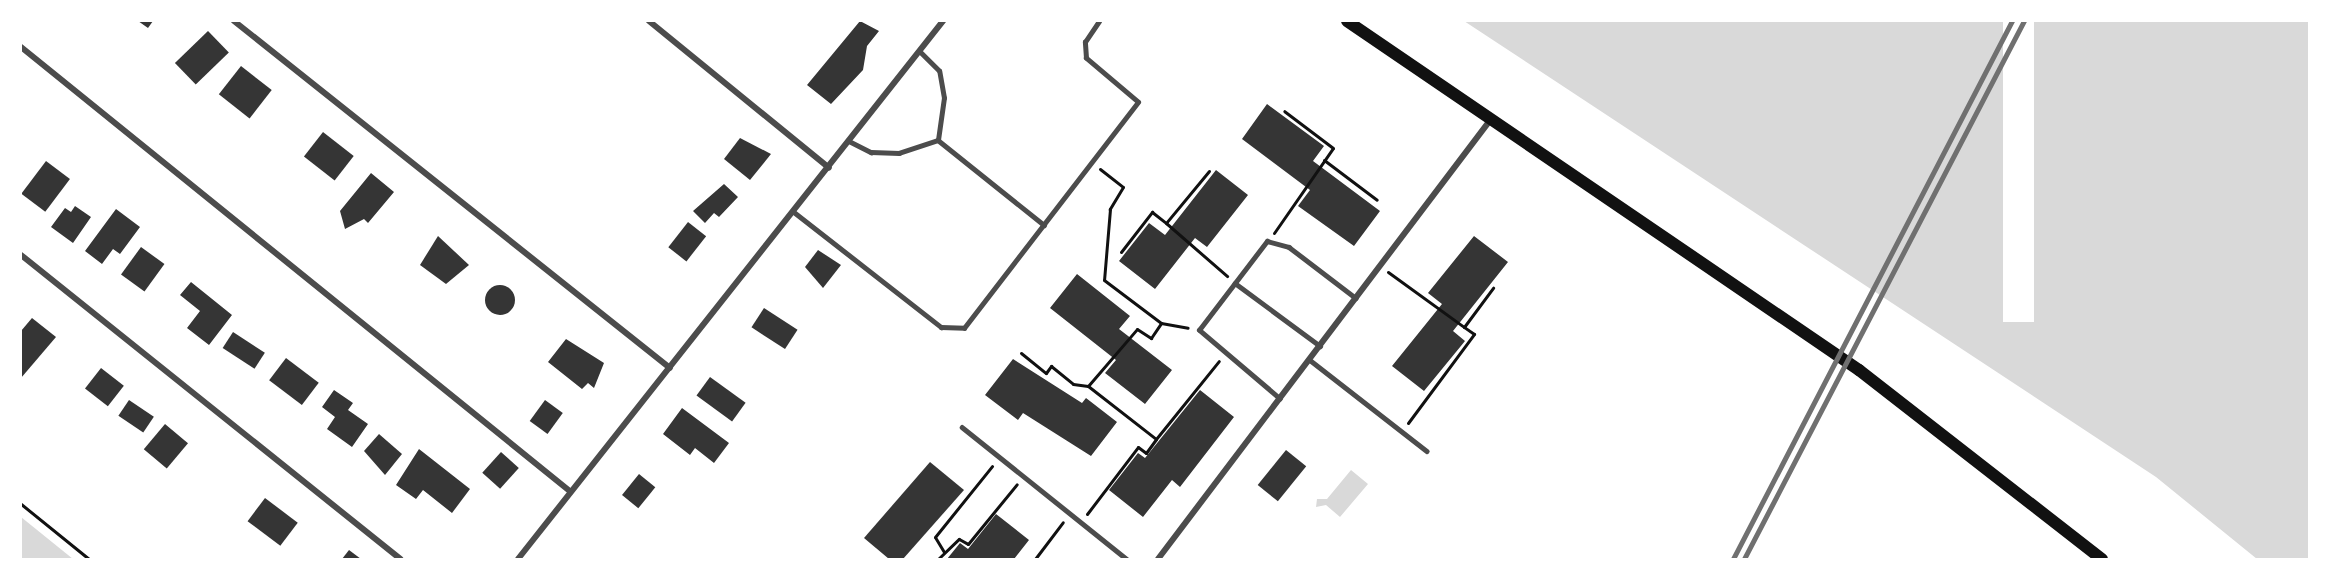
<!DOCTYPE html>
<style>
body{margin:0}
#map{position:relative;width:2330px;height:580px;overflow:hidden;background:#fff;font-family:Quicksand,sans-serif}
div>[style]{position:absolute}
[style*='--x']{left:calc(var(--x)*1px);top:calc(var(--y)*1px);width:calc(var(--w)*1px);rotate:calc(var(--a)*1deg)}
.water>*{inset:0;background:#d9d9d9}
.pier>*{inset:0;background:#fff;transform-origin:0 0}
.building>*{inset:0;background:#353535;transform-origin:0 0}
.round{border-radius:50%}
.path>*{height:3px;margin:-1.5px;padding:0 1.5px;transform-origin:1.5px;border-radius:1.5px;background:#111}
.service>*{height:4.5px;margin:-2.25px;padding:0 2.25px;transform-origin:2.25px;border-radius:2.25px;background:#4c4c4c}
.minor>*{height:6px;margin:-3px;padding:0 3px;transform-origin:3px;border-radius:3px;background:#4c4c4c}
.secondary>*{height:12px;margin:-6px;padding:0 6px;transform-origin:6px;border-radius:6px;background:#111}
.rail>*{height:4.5px;margin:-2.25px;padding:0 2.25px;transform-origin:2.25px;border-radius:2.25px;background:#707070}
span{translate:-50% -50%;white-space:nowrap;text-align:center;line-height:1.15;-webkit-text-stroke:5px #fff;paint-order:stroke}
.frame{position:absolute;inset:0;border:22px solid #fff;pointer-events:none}
</style>
<div id="map">
<div class="water">
<i style="clip-path:polygon(1464px 21px,2309px 21px,2309px 559px,2257px 559px,2156px 477px)"></i>
<i style="clip-path:polygon(1351px 470px,1368px 484px,1340px 517px,1326px 505px,1316px 507px,1317px 499px,1327px 499px)"></i>
<i style="clip-path:polygon(21px 517px,73px 559px,21px 559px)"></i>
</div>
<div class="pier">
<i style="left:2003px;top:21px;width:31px;height:301px"></i>
</div>
<div class="building">
<i style="clip-path:polygon(138px 21px,153px 21px,148px 28px)"></i>
<i style="clip-path:polygon(860px 21px,879px 31px,867px 46px,863px 70px,831px 104px,807px 85px)"></i>
<i style="left:208px;top:31px;width:30px;height:46px;rotate:46deg"></i>
<i style="left:241px;top:66px;width:39px;height:36px;rotate:38deg"></i>
<i style="clip-path:polygon(1267px 104px,1324px 146px,1313px 161px,1380px 211px,1354px 246px,1298px 206px,1310px 190px,1242px 139px)"></i>
<i style="left:323px;top:132px;width:39px;height:31px;rotate:38deg"></i>
<i style="clip-path:polygon(740px 138px,771px 154px,750px 180px,724px 159px)"></i>
<i style="left:46px;top:161px;width:30px;height:41px;rotate:37deg"></i>
<i style="clip-path:polygon(1216px 170px,1248px 195px,1207px 247px,1195px 238px,1155px 289px,1119px 261px,1149px 223px,1165px 235px)"></i>
<i style="clip-path:polygon(371px 173px,394px 192px,368px 223px,364px 219px,345px 229px,340px 211px)"></i>
<i style="clip-path:polygon(724px 184px,738px 197px,719px 217px,714px 213px,705px 223px,693px 211px)"></i>
<i style="clip-path:polygon(75px 206px,91px 217px,73px 243px,51px 227px,65px 208px,71px 212px)"></i>
<i style="clip-path:polygon(116px 209px,140px 227px,120px 254px,113px 249px,102px 264px,85px 251px)"></i>
<i style="left:688px;top:222px;width:23px;height:32px;rotate:38deg"></i>
<i style="clip-path:polygon(438px 236px,469px 265px,446px 284px,420px 265px)"></i>
<i style="clip-path:polygon(1474px 236px,1508px 262px,1453px 331px,1465px 341px,1424px 391px,1392px 366px,1442px 304px,1428px 293px)"></i>
<i style="left:141px;top:247px;width:29px;height:34px;rotate:36deg"></i>
<i style="clip-path:polygon(818px 250px,841px 265px,823px 288px,805px 267px)"></i>
<i style="clip-path:polygon(1077px 274px,1130px 316px,1119px 329px,1172px 370px,1145px 404px,1105px 373px,1116px 360px,1050px 308px)"></i>
<i style="clip-path:polygon(191px 282px,232px 315px,209px 345px,187px 328px,200px 311px,180px 295px)"></i>
<i class="round" style="left:485px;top:285px;width:30px;height:30px"></i>
<i style="left:764px;top:308px;width:40px;height:23px;rotate:33deg"></i>
<i style="clip-path:polygon(32px 318px,56px 337px,21px 378px,21px 331px)"></i>
<i style="left:233px;top:332px;width:38px;height:19px;rotate:33deg"></i>
<i style="clip-path:polygon(566px 339px,604px 363px,594px 388px,588px 383px,582px 389px,548px 362px)"></i>
<i style="left:286px;top:358px;width:41px;height:28px;rotate:37deg"></i>
<i style="clip-path:polygon(1013px 359px,1082px 403px,1086px 398px,1117px 422px,1091px 456px,1023px 413px,1018px 420px,985px 395px)"></i>
<i style="left:101px;top:368px;width:29px;height:26px;rotate:38deg"></i>
<i style="left:710px;top:377px;width:44px;height:23px;rotate:36deg"></i>
<i style="clip-path:polygon(334px 390px,353px 403px,348px 410px,368px 424px,352px 447px,327px 429px,335px 417px,322px 407px)"></i>
<i style="clip-path:polygon(1200px 390px,1234px 417px,1180px 487px,1172px 480px,1143px 517px,1109px 490px,1138px 453px,1145px 458px)"></i>
<i style="left:129px;top:400px;width:30px;height:19px;rotate:34deg"></i>
<i style="left:545px;top:400px;width:22px;height:26px;rotate:36deg"></i>
<i style="clip-path:polygon(682px 408px,729px 443px,714px 463px,695px 448px,690px 455px,663px 434px)"></i>
<i style="left:165px;top:424px;width:30px;height:33px;rotate:40deg"></i>
<i style="clip-path:polygon(379px 434px,402px 454px,385px 475px,364px 451px)"></i>
<i style="clip-path:polygon(419px 449px,470px 489px,452px 513px,423px 490px,416px 499px,396px 485px)"></i>
<i style="left:1286px;top:450px;width:26px;height:45px;rotate:39deg"></i>
<i style="left:501px;top:452px;width:24px;height:28px;rotate:42deg"></i>
<i style="clip-path:polygon(930px 462px,964px 490px,903px 559px,889px 559px,864px 538px)"></i>
<i style="left:639px;top:474px;width:21px;height:27px;rotate:39deg"></i>
<i style="left:265px;top:498px;width:41px;height:29px;rotate:37deg"></i>
<i style="clip-path:polygon(996px 514px,1029px 540px,1014px 559px,947px 559px,960px 543px,968px 549px)"></i>
<i style="clip-path:polygon(349px 550px,361px 559px,342px 559px)"></i>
</div>
<div class="path">
<i style="--x:1324;--y:160;--w:66;--a:37"></i>
<i style="--x:1100;--y:169;--w:29;--a:38"></i>
<i style="--x:1123;--y:187;--w:26;--a:121"></i>
<i style="--x:1110;--y:209;--w:71;--a:94.8"></i>
<i style="--x:1104;--y:280;--w:71;--a:37"></i>
<i style="--x:1161;--y:323;--w:27;--a:10"></i>
<i style="--x:1209;--y:171;--w:67;--a:129.6"></i>
<i style="--x:1166;--y:223;--w:81;--a:41"></i>
<i style="--x:1274;--y:233;--w:103;--a:-55.2"></i>
<i style="--x:1333;--y:148;--w:61;--a:-142.9"></i>
<i style="--x:1121;--y:252;--w:51;--a:-52.2"></i>
<i style="--x:1152;--y:212;--w:18;--a:38"></i>
<i style="--x:1388;--y:272;--w:94;--a:35.9"></i>
<i style="--x:1021;--y:353;--w:32;--a:39"></i>
<i style="--x:1046;--y:373;--w:9;--a:-54"></i>
<i style="--x:1051;--y:366;--w:28;--a:39"></i>
<i style="--x:1073;--y:384;--w:15;--a:8"></i>
<i style="--x:1088;--y:386;--w:75;--a:-49.3"></i>
<i style="--x:1137;--y:329;--w:17;--a:33"></i>
<i style="--x:1151;--y:338;--w:18;--a:-56"></i>
<i style="--x:1088;--y:386;--w:86;--a:37.9"></i>
<i style="--x:1156;--y:439;--w:100;--a:-51.1"></i>
<i style="--x:1408;--y:423;--w:111;--a:-53.4"></i>
<i style="--x:1474;--y:334;--w:12;--a:-145"></i>
<i style="--x:1464;--y:327;--w:49;--a:-53.4"></i>
<i style="--x:21;--y:504;--w:87;--a:39"></i>
<i style="--x:1087;--y:514;--w:84;--a:-52.7"></i>
<i style="--x:1138;--y:447;--w:10;--a:37"></i>
<i style="--x:1146;--y:453;--w:17;--a:-54"></i>
<i style="--x:944;--y:552;--w:17;--a:-121"></i>
<i style="--x:935;--y:537;--w:91;--a:-51.2"></i>
<i style="--x:938;--y:559;--w:29;--a:-44"></i>
<i style="--x:959;--y:539;--w:10;--a:29"></i>
<i style="--x:968;--y:544;--w:77;--a:-50.8"></i>
<i style="--x:1035;--y:559;--w:46;--a:-52.9"></i>
</div>
<div class="service">
<i style="--x:938;--y:140;--w:136;--a:38.7"></i>
<i style="--x:849;--y:141;--w:25;--a:27"></i>
<i style="--x:871;--y:152;--w:28;--a:2"></i>
<i style="--x:899;--y:153;--w:41;--a:-18.4"></i>
<i style="--x:938;--y:140;--w:42;--a:-81.9"></i>
<i style="--x:944;--y:98;--w:27;--a:-100"></i>
<i style="--x:939;--y:71;--w:28;--a:-135"></i>
<i style="--x:794;--y:212;--w:187;--a:38"></i>
<i style="--x:941;--y:327;--w:23;--a:2"></i>
<i style="--x:964;--y:328;--w:285;--a:-52.4"></i>
<i style="--x:1138;--y:102;--w:68;--a:-139.8"></i>
<i style="--x:1086;--y:58;--w:16;--a:-94"></i>
<i style="--x:1085;--y:42;--w:25;--a:-56"></i>
<i style="--x:1235;--y:283;--w:106;--a:36.5"></i>
<i style="--x:1310;--y:360;--w:148;--a:37.9"></i>
<i style="--x:1280;--y:399;--w:106;--a:-139.6"></i>
<i style="--x:1199;--y:330;--w:112;--a:-52.6"></i>
<i style="--x:1267;--y:241;--w:23;--a:15"></i>
<i style="--x:1289;--y:247;--w:84;--a:37.3"></i>
<i style="--x:962;--y:427;--w:211;--a:38.7"></i>
</div>
<div class="minor">
<i style="--x:234;--y:21;--w:557;--a:38.52"></i>
<i style="--x:649;--y:21;--w:232;--a:39.2"></i>
<i style="--x:21;--y:47;--w:707;--a:38.98"></i>
<i style="--x:21;--y:255;--w:486;--a:38.7"></i>
<i style="--x:518;--y:559;--w:686;--a:-51.69"></i>
<i style="--x:1158;--y:559;--w:552;--a:-52.88"></i>
</div>
<div class="secondary">
<i style="--x:1347;--y:21;--w:620;--a:34.28"></i>
<i style="--x:1859;--y:370;--w:308;--a:37.9"></i>
</div>
<div class="rail">
<i style="--x:1733;--y:559;--w:606;--a:-62.59"></i>
<i style="--x:1744;--y:559;--w:607;--a:-62.51"></i>
</div>
<div class="frame"></div>
</div>
